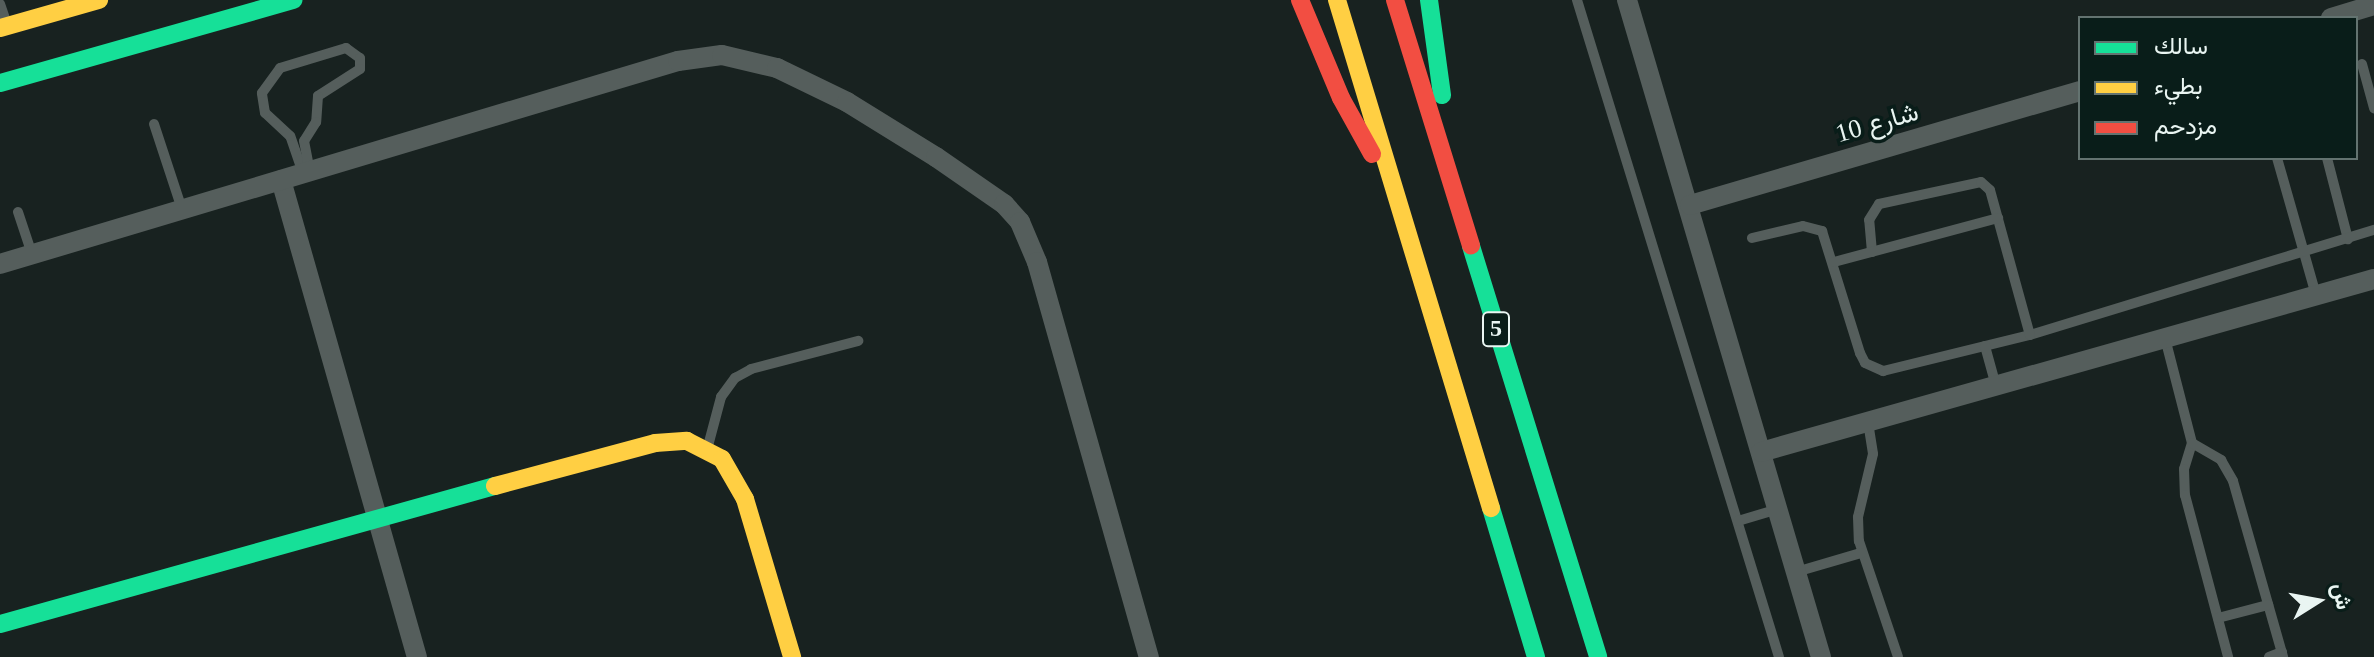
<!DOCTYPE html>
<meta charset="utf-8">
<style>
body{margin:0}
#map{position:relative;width:2374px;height:657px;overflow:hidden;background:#182220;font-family:"Times New Roman",Vazirmatn,serif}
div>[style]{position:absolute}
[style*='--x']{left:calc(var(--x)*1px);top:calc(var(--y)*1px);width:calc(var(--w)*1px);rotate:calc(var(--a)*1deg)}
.lane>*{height:10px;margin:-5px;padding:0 5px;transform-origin:5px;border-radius:5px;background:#555e5c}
.street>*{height:20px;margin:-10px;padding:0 10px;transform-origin:10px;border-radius:10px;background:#555e5c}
.fast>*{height:18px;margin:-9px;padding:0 9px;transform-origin:9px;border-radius:9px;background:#16e098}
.slow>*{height:18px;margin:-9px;padding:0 9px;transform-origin:9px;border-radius:9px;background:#ffcf43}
.jam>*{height:18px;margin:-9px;padding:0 9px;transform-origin:9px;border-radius:9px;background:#f24e42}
span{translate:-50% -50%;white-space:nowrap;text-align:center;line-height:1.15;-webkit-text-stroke:7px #091d19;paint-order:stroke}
.shield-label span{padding:2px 6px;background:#091d19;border:2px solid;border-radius:6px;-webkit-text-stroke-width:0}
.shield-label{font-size:24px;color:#e9f5f2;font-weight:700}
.street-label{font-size:26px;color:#e9f5f2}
.legend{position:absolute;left:2078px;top:16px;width:280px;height:144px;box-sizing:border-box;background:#091d19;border:2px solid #637370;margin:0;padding:10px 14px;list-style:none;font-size:24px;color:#e9f5f2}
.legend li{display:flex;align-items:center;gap:16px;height:40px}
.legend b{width:40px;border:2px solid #637370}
.north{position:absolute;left:2278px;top:561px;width:80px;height:80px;-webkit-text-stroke:6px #091d19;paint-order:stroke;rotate:79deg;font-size:22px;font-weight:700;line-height:32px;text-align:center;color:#e9f5f2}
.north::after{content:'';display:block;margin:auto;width:28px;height:36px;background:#e9f5f2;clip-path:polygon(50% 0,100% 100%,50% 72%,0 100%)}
</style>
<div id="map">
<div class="lane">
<i style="--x:1577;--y:0;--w:687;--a:72.91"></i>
<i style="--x:0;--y:4;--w:21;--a:71"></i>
<i style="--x:2362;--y:64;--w:46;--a:74.7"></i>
<i style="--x:154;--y:124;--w:89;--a:71.8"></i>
<i style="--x:2277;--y:158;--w:142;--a:74.1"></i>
<i style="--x:2327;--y:158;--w:84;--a:75.5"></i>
<i style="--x:303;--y:173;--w:39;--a:-109"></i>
<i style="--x:290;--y:136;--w:34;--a:-137"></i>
<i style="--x:265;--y:113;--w:20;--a:-99"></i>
<i style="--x:262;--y:93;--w:31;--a:-54"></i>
<i style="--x:280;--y:68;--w:69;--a:-16.9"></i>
<i style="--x:346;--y:48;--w:17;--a:36"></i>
<i style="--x:360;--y:58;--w:11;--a:90"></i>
<i style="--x:360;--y:69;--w:50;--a:147.3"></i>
<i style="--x:318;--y:96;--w:26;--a:94"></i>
<i style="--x:316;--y:122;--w:22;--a:122"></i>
<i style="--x:304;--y:141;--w:31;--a:79"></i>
<i style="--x:18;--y:212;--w:44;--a:71.6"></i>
<i style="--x:1752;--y:238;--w:52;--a:-13.2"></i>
<i style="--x:1803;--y:226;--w:20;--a:15"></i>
<i style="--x:1822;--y:231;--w:128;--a:72.7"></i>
<i style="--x:1860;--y:353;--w:11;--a:63"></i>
<i style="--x:1865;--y:363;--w:20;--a:24"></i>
<i style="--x:1883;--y:371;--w:151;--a:-13.8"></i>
<i style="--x:2030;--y:335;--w:360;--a:-17"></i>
<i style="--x:1872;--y:252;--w:32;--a:-95"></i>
<i style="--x:1869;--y:220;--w:19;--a:-58"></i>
<i style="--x:1879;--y:204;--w:104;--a:-12.2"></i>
<i style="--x:1981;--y:182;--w:12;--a:42"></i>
<i style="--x:1990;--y:190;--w:150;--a:74.6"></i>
<i style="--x:1834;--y:262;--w:170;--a:-15"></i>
<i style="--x:2165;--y:338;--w:108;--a:75.6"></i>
<i style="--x:2192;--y:443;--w:27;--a:107"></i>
<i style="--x:2184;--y:469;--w:26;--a:88"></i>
<i style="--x:2185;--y:495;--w:168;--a:75.1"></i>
<i style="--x:1985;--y:346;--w:41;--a:74.6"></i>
<i style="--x:1868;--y:422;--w:32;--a:81"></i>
<i style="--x:1873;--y:454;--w:65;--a:103.4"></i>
<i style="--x:1858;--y:517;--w:24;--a:88"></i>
<i style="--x:1859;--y:541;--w:122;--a:71.4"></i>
<i style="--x:2192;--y:443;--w:34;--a:30"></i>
<i style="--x:2221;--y:460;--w:24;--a:60"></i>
<i style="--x:2233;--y:481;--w:183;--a:74.1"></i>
<i style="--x:708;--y:446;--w:51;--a:-75.1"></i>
<i style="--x:721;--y:397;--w:24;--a:-54"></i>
<i style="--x:735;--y:378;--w:18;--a:-29"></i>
<i style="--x:751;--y:369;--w:111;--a:-14.7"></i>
<i style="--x:1738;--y:521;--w:42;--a:-16.7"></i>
<i style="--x:1796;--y:572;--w:68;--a:-16.3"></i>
<i style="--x:2218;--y:618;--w:52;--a:-14.6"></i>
<i style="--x:2269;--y:657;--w:14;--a:-21"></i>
</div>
<div class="street">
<i style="--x:1627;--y:0;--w:685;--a:73.55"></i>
<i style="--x:2331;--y:18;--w:45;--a:-16.8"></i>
<i style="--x:281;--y:180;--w:496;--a:74.1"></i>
<i style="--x:1690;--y:205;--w:406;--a:-16.3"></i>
<i style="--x:0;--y:264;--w:708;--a:-16.67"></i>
<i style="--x:678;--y:61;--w:44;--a:-7.8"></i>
<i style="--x:722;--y:55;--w:57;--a:13.3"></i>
<i style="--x:777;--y:68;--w:78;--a:25.9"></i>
<i style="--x:847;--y:102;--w:105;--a:31.7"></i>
<i style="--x:936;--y:157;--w:83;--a:34.7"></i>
<i style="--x:1004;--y:204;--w:24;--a:48"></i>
<i style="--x:1020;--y:222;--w:43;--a:67"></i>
<i style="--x:1037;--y:262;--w:411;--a:74.2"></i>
<i style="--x:1761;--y:452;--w:637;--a:-15.76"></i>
</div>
<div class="fast">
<i style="--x:1429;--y:0;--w:96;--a:82.2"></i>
<i style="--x:0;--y:83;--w:305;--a:-15.8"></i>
<i style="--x:1471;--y:246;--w:430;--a:72.8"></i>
<i style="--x:1491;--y:508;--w:156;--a:73.2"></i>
<i style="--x:0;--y:624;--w:514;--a:-15.58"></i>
</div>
<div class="slow">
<i style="--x:1337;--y:0;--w:531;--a:73.14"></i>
<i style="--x:0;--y:28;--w:103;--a:-15.8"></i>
<i style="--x:495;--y:486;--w:166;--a:-15"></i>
<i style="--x:655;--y:443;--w:32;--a:-4"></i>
<i style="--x:687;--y:441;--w:39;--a:27"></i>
<i style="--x:722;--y:459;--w:46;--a:60.1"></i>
<i style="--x:745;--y:499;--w:165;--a:73.4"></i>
</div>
<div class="jam">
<i style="--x:1300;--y:0;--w:106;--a:67.3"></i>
<i style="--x:1341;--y:98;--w:64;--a:61"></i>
<i style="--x:1395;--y:0;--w:257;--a:72.8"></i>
</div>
<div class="shield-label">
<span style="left:1496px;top:329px">5</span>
</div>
<div class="street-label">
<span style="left:1877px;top:123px;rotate:-16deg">شارع 10</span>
</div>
<ul class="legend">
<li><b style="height:10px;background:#16e098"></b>سالك</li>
<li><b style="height:10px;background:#ffcf43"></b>بطيء</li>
<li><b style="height:10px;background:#f24e42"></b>مزدحم</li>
</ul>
<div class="north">ش</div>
</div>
